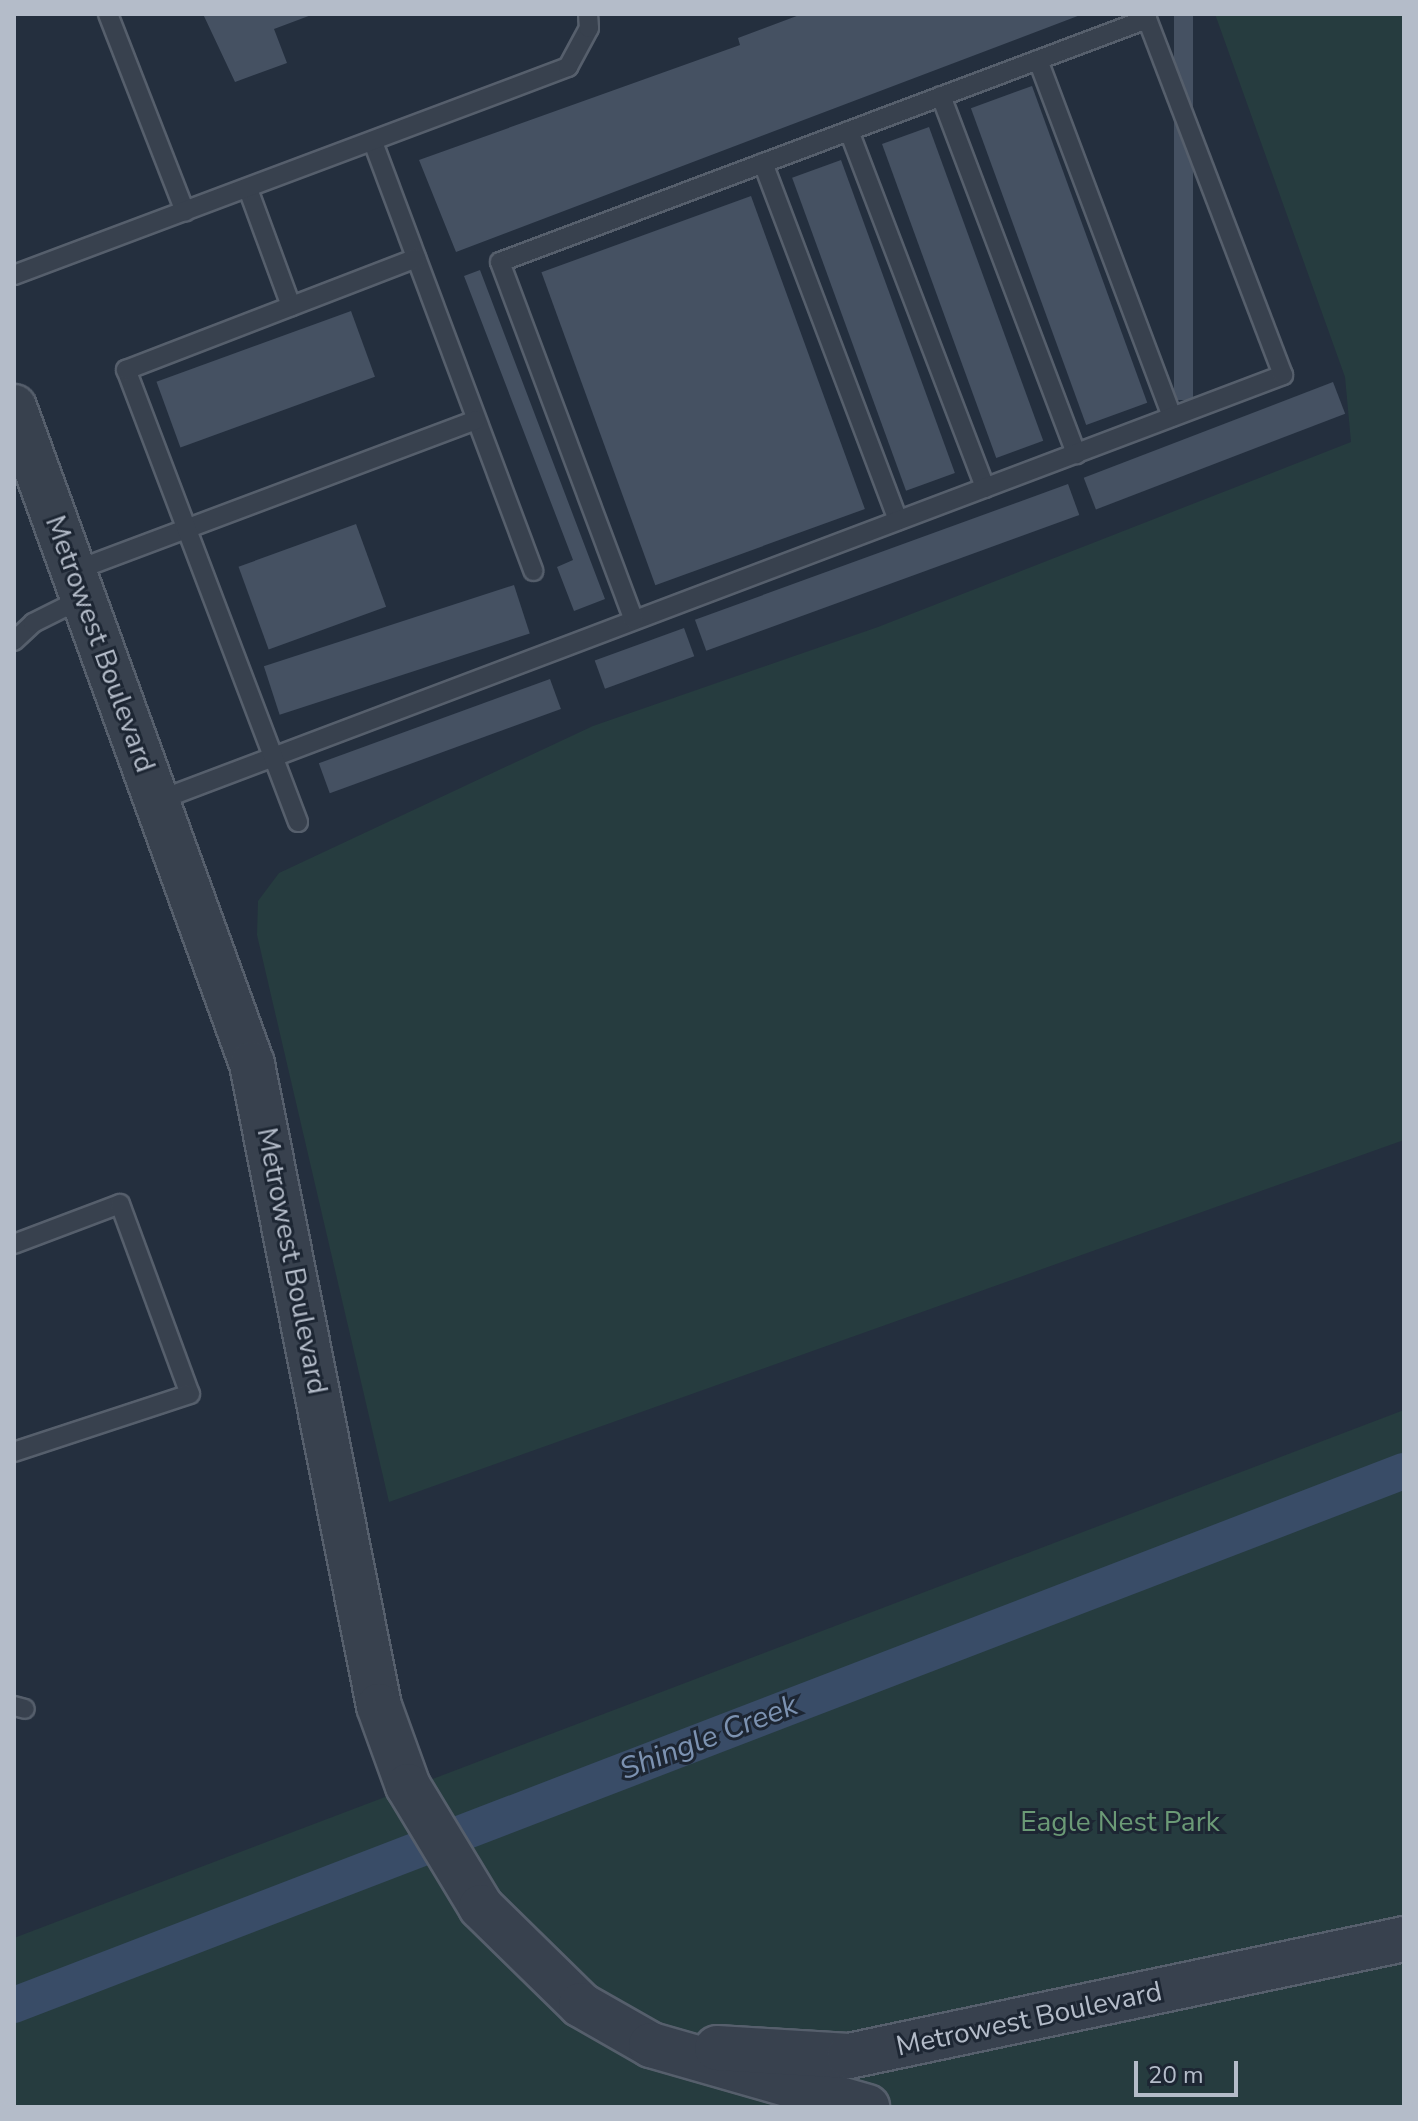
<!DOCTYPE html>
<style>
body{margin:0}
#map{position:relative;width:1418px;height:2121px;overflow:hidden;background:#242f3e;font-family:"Nunito Sans",sans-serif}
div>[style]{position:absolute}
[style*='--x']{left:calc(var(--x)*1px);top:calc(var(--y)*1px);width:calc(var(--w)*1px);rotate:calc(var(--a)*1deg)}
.green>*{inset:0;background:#263c3f}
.canal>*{height:36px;margin:-18px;padding:0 18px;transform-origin:18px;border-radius:18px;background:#394c67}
.building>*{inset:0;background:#455162;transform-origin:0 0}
.roads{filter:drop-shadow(2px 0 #565f6c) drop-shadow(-2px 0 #565f6c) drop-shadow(0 2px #565f6c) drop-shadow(0 -2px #565f6c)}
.service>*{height:18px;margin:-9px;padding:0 9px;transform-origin:9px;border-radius:9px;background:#38414e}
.tertiary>*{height:44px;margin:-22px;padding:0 22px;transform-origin:22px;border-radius:22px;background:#38414e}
span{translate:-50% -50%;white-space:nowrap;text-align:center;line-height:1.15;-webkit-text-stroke:6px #1d2633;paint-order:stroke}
.street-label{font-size:28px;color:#b4bcc9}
.park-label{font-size:28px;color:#6b9a76}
.water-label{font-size:30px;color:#7c92b1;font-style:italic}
.frame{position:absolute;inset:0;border:16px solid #b4bcc9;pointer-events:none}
.scale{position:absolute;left:1134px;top:2061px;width:104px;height:36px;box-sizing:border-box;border:4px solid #b4bcc9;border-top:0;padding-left:10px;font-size:24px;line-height:28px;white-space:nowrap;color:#b4bcc9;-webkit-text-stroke:6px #1d2633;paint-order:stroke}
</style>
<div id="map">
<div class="green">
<i style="clip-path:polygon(1215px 14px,1404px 14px,1404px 1140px,389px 1502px,257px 935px,258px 901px,279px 873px,593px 726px,878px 627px,1351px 442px,1345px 377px)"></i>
<i style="clip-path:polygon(1404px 1410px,1404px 2107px,14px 2107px,14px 1938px)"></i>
</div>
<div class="canal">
<i style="--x:14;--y:2005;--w:1489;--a:-21.02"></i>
</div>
<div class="building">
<i style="clip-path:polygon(203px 14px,314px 14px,274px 29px,287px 63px,235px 82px)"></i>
<i style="clip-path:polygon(802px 14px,1083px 14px,456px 252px,419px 160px,740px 45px,738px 38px)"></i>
<i style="left:1174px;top:14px;width:19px;height:386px"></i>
<i style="left:1032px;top:86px;width:337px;height:65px;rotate:70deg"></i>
<i style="left:929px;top:127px;width:334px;height:50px;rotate:70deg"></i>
<i style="left:841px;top:160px;width:333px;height:52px;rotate:70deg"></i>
<i style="left:751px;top:196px;width:333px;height:223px;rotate:70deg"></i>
<i style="clip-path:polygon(480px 270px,605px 599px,574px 611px,557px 567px,573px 560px,464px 276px)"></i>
<i style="left:351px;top:311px;width:70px;height:207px;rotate:70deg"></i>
<i style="left:1333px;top:382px;width:34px;height:267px;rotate:69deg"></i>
<i style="left:1068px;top:484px;width:33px;height:397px;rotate:70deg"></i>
<i style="left:356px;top:524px;width:88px;height:125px;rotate:70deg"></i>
<i style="left:514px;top:585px;width:51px;height:263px;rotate:72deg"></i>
<i style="left:684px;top:628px;width:30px;height:95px;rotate:70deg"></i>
<i style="left:550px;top:679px;width:32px;height:246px;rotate:70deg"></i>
</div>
<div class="roads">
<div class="service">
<i style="--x:108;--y:14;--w:212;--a:68.7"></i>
<i style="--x:1038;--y:60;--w:381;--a:69.4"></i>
<i style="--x:941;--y:96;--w:383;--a:69.3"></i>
<i style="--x:849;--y:131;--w:382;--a:69.1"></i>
<i style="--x:373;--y:142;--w:458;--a:69.5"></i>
<i style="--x:763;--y:163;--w:382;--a:69.3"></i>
<i style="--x:248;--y:189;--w:125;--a:69.8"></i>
<i style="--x:14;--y:275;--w:592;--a:-20.58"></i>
<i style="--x:568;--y:67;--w:44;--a:-61.7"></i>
<i style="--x:589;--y:28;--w:14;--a:-94"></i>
<i style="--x:74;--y:571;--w:429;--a:-20.6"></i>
<i style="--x:14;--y:641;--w:26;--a:-43"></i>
<i style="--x:33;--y:623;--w:56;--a:-26.6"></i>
<i style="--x:157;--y:801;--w:1204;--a:-20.72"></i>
<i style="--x:1283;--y:375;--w:381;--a:-110.9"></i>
<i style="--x:1147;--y:19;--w:691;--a:159.41"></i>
<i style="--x:500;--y:262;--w:382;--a:69.5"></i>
<i style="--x:298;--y:822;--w:484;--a:-110.8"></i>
<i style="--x:126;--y:370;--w:311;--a:-21.1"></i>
<i style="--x:14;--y:1244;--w:113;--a:-20.7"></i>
<i style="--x:120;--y:1204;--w:202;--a:69.8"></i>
<i style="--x:190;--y:1394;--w:185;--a:161.8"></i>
<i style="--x:14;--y:1706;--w:11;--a:15"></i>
</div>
<div class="tertiary">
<i style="--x:14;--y:407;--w:699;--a:70.09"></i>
<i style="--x:252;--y:1064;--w:654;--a:78.81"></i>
<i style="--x:379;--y:1706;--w:85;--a:70.1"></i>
<i style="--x:408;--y:1786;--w:141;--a:58.9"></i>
<i style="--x:481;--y:1907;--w:140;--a:44.4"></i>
<i style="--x:581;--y:2005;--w:81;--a:29.7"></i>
<i style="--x:651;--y:2045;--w:225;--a:16"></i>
<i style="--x:717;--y:2048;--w:132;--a:3.5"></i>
<i style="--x:849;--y:2056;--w:567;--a:-11.9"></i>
</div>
</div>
<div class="street-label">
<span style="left:100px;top:644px;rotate:70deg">Metrowest Boulevard</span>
<span style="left:292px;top:1261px;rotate:79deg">Metrowest Boulevard</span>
<span style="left:1029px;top:2019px;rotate:-12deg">Metrowest Boulevard</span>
</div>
<div class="park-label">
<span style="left:1120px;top:1822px">Eagle Nest Park</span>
</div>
<div class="water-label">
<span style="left:709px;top:1738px;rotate:-21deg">Shingle Creek</span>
</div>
<div class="frame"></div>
<div class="scale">20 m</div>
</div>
